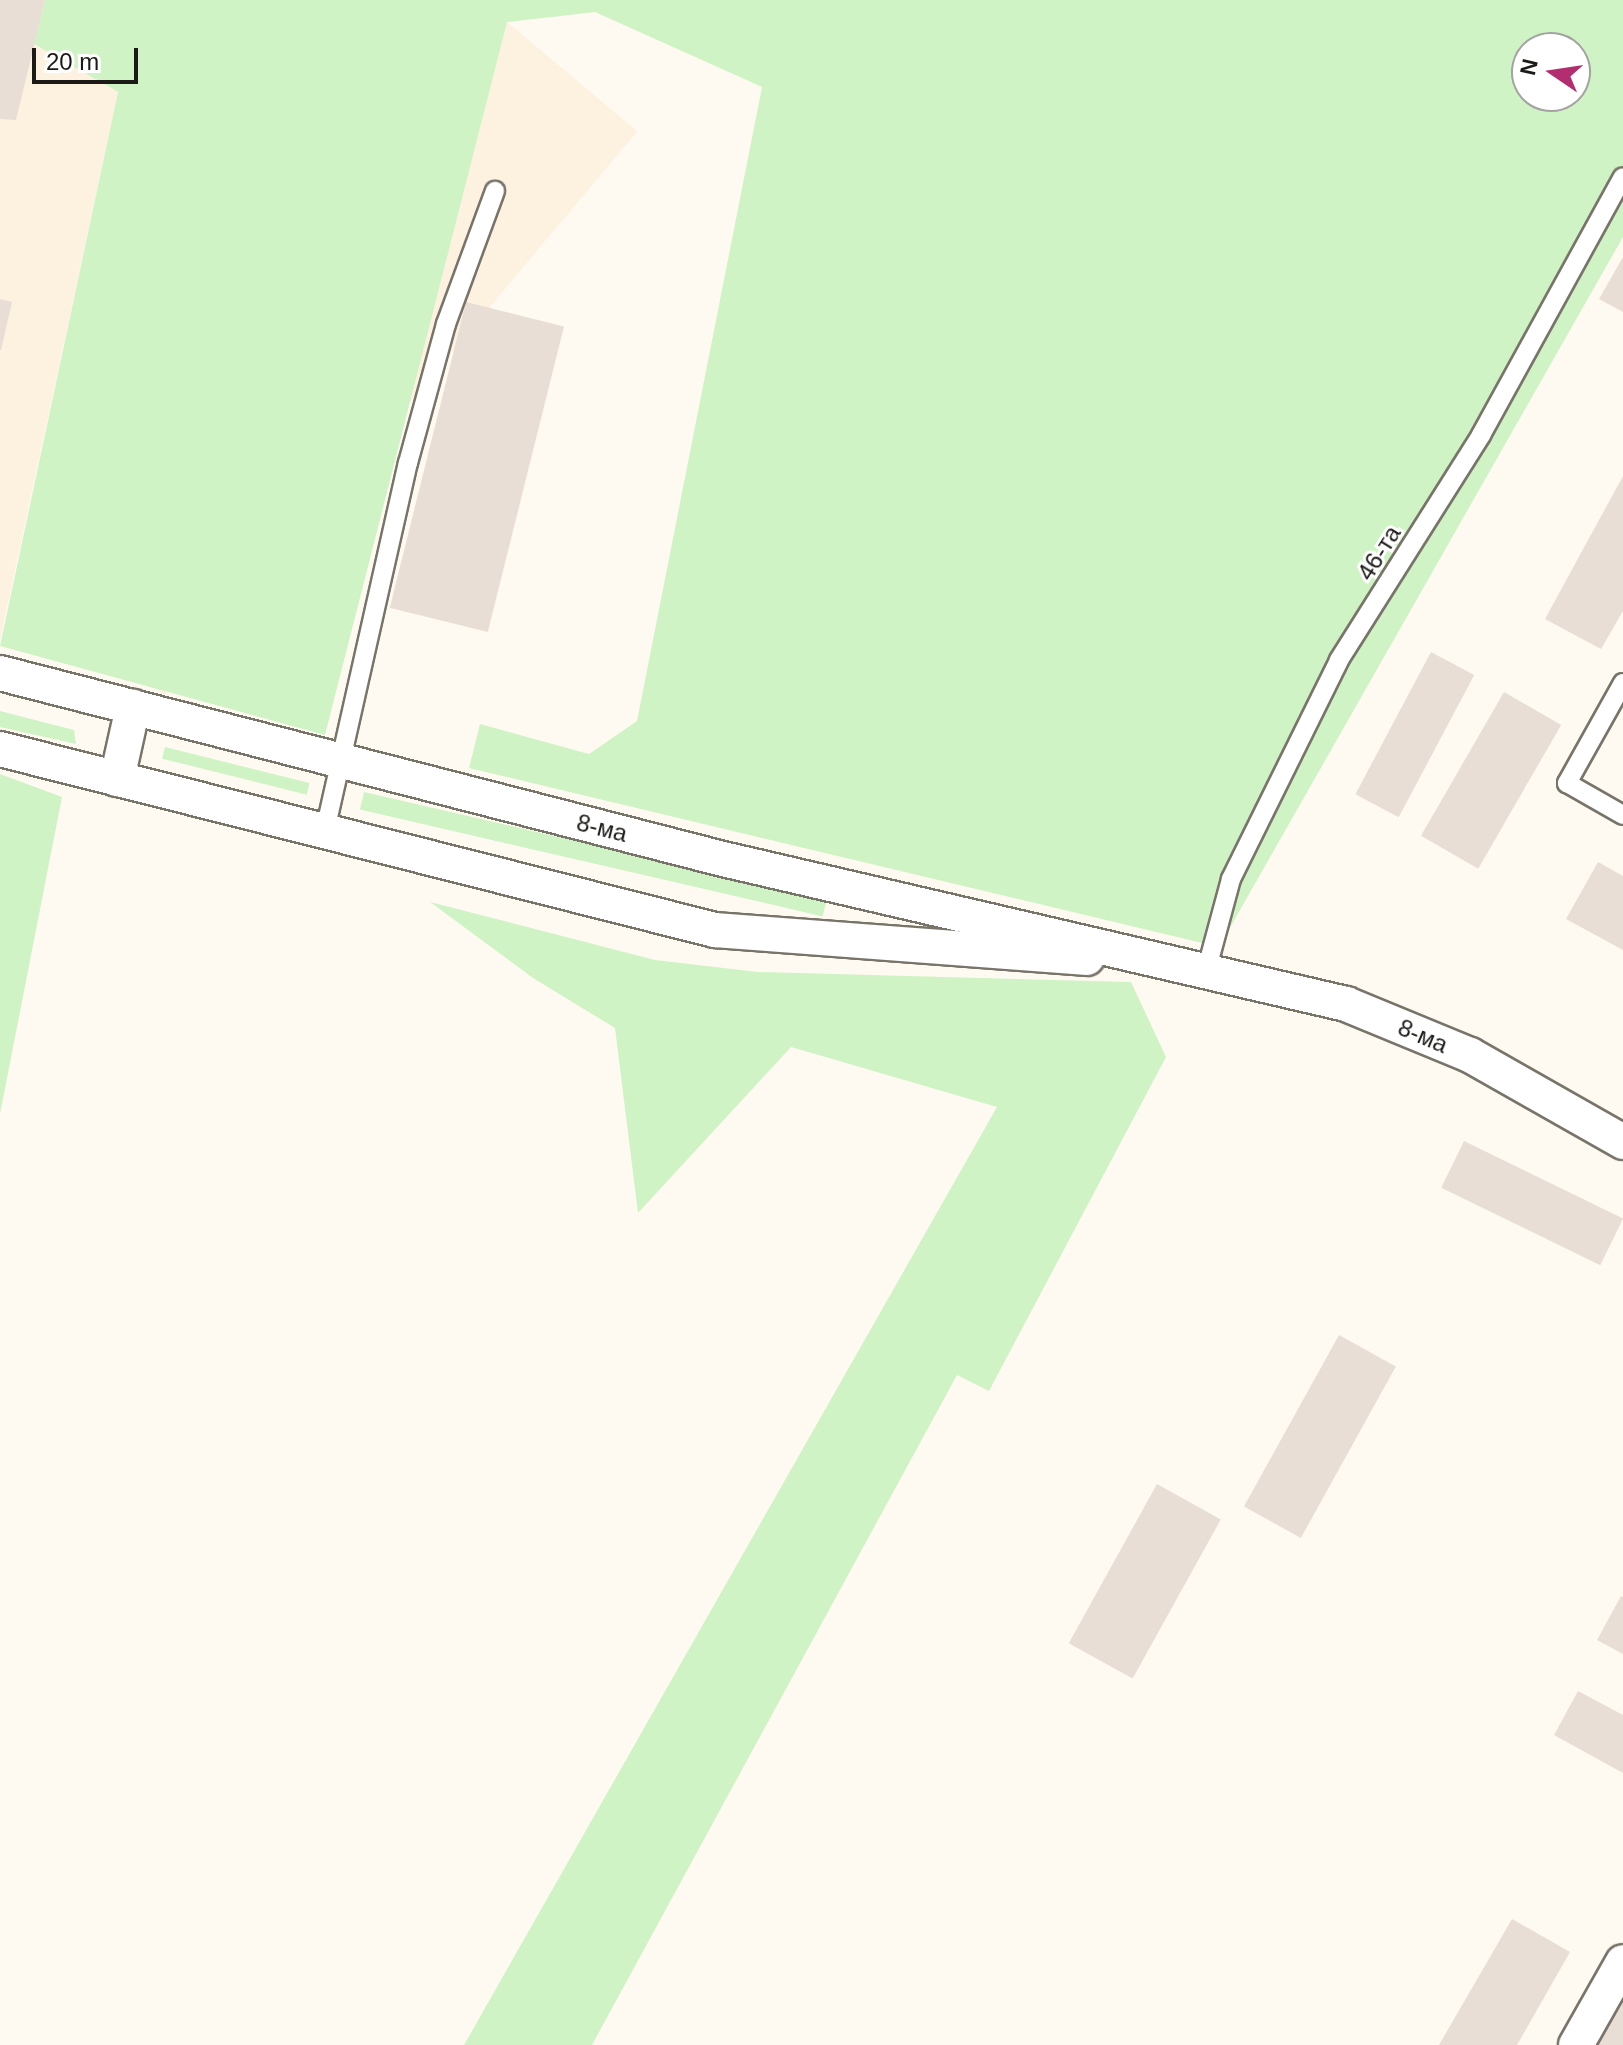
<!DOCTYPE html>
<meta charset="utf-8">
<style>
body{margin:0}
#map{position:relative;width:1623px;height:2045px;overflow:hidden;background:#fffaf1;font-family:Arial,sans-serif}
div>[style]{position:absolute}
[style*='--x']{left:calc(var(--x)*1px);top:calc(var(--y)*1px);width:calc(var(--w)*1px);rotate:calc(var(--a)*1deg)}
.built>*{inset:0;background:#fcf2df;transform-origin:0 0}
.green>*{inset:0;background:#cff3c5;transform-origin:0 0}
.building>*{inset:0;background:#e8ded5;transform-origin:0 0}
.roads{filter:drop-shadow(2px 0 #79746a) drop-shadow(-2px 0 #79746a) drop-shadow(0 2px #79746a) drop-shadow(0 -2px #79746a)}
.lane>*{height:18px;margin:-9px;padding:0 9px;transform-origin:9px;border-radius:9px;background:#fff}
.street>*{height:34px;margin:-17px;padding:0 17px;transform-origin:17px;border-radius:17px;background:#fff}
span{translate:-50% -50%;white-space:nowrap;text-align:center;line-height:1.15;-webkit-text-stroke:6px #fff;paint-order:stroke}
.street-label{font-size:24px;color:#1c1a16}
.north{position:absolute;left:1511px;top:32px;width:80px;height:80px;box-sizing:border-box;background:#fff;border:2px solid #a4a3a2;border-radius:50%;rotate:283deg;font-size:22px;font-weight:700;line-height:32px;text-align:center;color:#1c1a16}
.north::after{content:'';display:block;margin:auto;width:28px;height:36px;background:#b32d71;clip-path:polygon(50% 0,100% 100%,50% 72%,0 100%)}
.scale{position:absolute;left:32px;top:48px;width:106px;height:36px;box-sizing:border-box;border:4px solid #1c1a16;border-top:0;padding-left:10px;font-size:24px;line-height:28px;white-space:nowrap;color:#1c1a16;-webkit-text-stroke:6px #fff;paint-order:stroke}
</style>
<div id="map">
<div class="built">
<i style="clip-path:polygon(0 0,45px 0,34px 44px,118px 92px,0 640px)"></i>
<i style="left:507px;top:22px;width:170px;height:736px;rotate:40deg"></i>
</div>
<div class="green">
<i style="clip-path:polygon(evenodd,45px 0,1623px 0,1623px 237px,1219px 947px,469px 768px,480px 724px,589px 754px,637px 721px,762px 87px,595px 12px,507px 22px,325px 735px,0 646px,118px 92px,34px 44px,45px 0,1527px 48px,1575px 48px,1575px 96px,1527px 96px,1527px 48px)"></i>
<i style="clip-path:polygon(0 711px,74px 730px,76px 744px,0 727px)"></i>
<i style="left:165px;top:747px;width:149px;height:12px;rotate:14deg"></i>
<i style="clip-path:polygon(0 774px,62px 797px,0 1114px)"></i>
<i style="left:364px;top:792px;width:475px;height:18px;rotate:13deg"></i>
<i style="clip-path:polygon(430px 902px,655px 960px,758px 972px,1131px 982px,1166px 1057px,989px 1391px,957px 1375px,592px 2045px,464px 2045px,997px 1107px,791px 1047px,638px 1213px,615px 1028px,533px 978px)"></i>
</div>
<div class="building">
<i style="clip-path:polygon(0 0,45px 0,16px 120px,0 119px)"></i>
<i style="clip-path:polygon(1623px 257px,1623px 312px,1599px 299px)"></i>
<i style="clip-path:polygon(0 299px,12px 302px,1px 350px,0 350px)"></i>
<i style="left:466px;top:302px;width:101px;height:315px;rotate:14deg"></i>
<i style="clip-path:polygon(1623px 476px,1623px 611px,1601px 649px,1545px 619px)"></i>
<i style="left:1431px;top:652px;width:49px;height:161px;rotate:28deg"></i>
<i style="left:1504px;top:692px;width:66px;height:166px;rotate:30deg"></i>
<i style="clip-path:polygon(1598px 862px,1623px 876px,1623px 950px,1566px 919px)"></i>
<i style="left:1464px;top:1141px;width:177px;height:52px;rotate:26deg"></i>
<i style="left:1339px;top:1335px;width:65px;height:196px;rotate:29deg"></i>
<i style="left:1157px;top:1484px;width:73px;height:182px;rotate:29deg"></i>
<i style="clip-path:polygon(1621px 1596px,1623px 1597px,1623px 1654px,1597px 1640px)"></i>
<i style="clip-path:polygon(1578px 1691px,1623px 1715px,1623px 1773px,1554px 1735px)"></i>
<i style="clip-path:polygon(1512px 1919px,1570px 1952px,1517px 2045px,1439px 2045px)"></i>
<i style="clip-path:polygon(1623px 1989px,1623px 2045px,1591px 2045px)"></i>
</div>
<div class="roads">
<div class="lane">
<i style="--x:1623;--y:683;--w:115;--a:119.2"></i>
<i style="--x:1567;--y:783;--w:64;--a:29.7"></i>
<i style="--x:324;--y:835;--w:381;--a:-77.3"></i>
<i style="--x:408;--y:463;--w:144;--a:-74.7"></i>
<i style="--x:446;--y:324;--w:142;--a:-69.8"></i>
<i style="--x:1207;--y:968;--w:92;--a:-74.9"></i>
<i style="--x:1231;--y:879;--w:244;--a:-63.7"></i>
<i style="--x:1339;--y:660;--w:266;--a:-57.7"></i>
<i style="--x:1481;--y:435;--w:294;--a:-61.2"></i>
</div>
<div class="street">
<i style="--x:0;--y:673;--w:747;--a:14.43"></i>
<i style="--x:723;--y:859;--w:640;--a:13.1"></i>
<i style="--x:1346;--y:1004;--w:134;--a:22.4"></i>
<i style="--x:1470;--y:1055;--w:176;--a:29.6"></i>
<i style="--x:0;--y:749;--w:738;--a:14.21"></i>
<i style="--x:715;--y:930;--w:373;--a:4.3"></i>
<i style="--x:117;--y:779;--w:74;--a:-77.5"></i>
<i style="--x:1576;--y:2045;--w:95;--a:-60.5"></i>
</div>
</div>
<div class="street-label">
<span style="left:1379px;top:553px;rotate:-58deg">46-та</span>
<span style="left:602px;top:828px;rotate:14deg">8-ма</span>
<span style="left:1423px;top:1036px;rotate:23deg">8-ма</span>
</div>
<div class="north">N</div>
<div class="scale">20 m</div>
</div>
